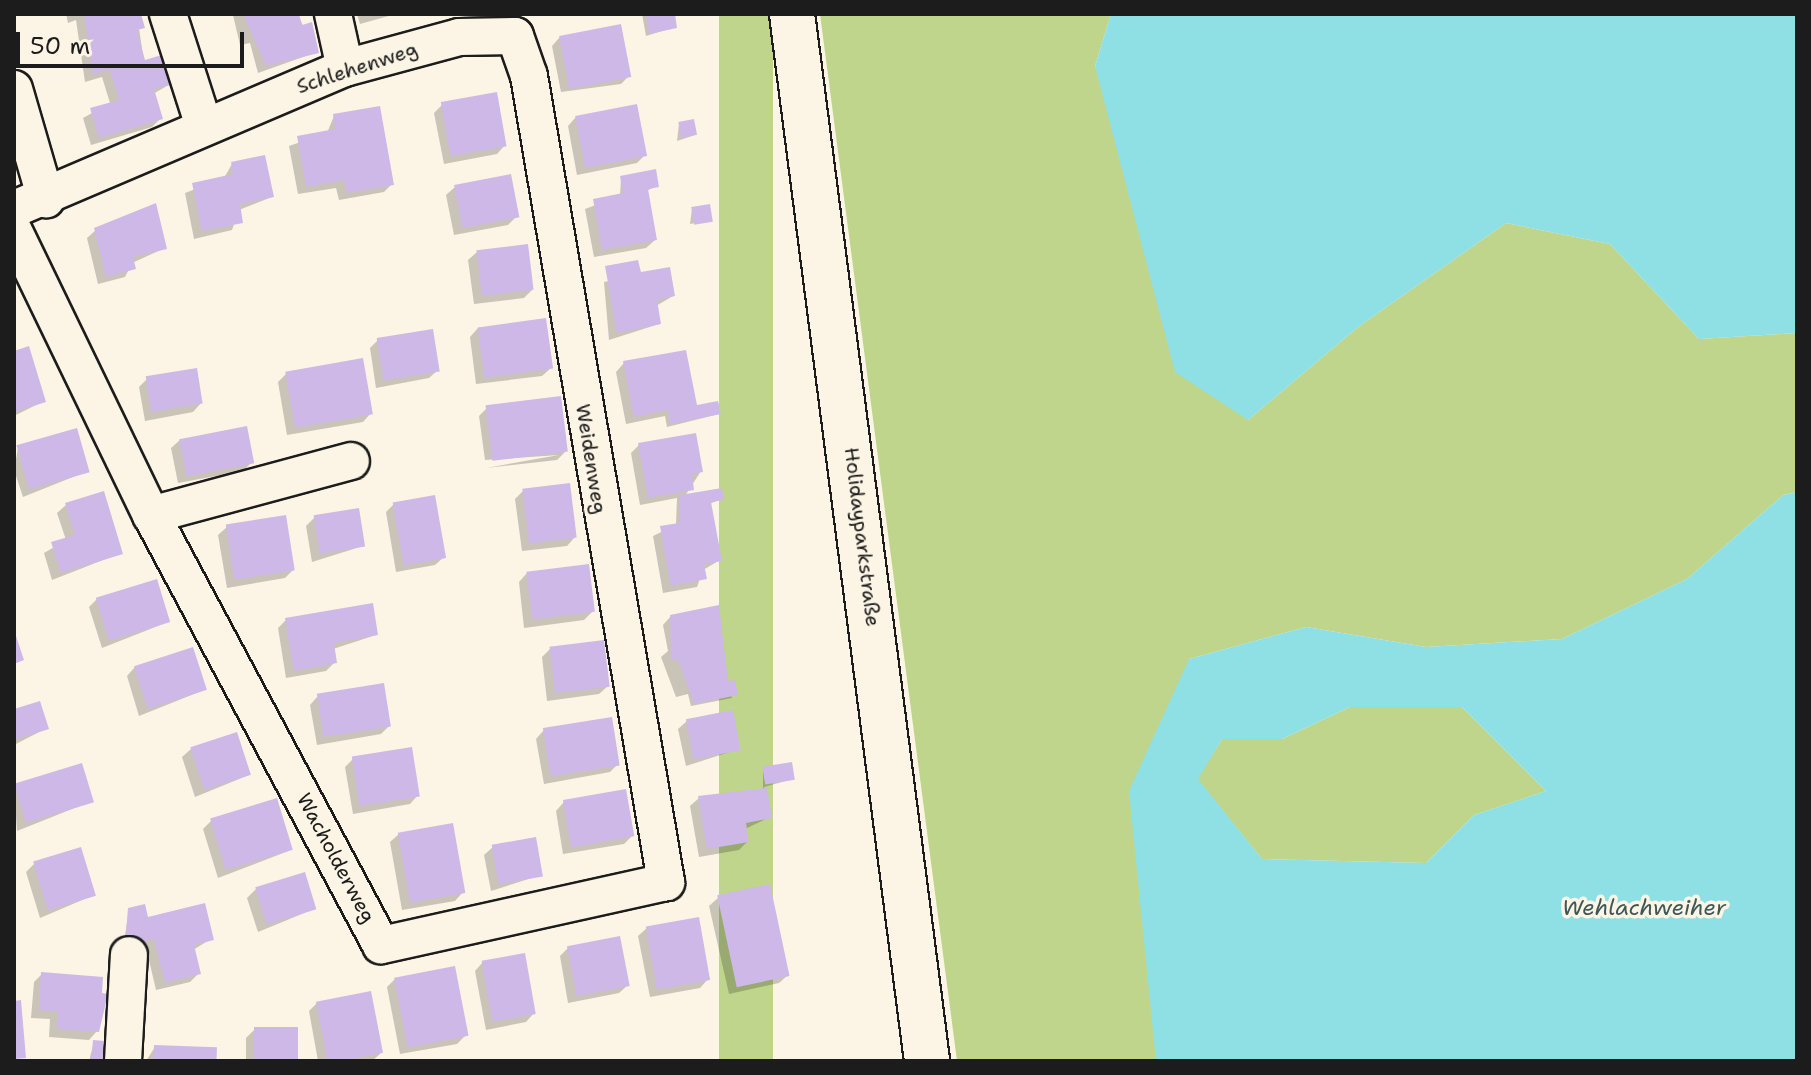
<!DOCTYPE html>
<meta charset="utf-8">
<style>
body{margin:0}
#map{position:relative;width:1811px;height:1075px;overflow:hidden;background:#fcf5e5;font-family:"Shantell Sans",sans-serif}
div>[style]{position:absolute}
[style*='--x']{left:calc(var(--x)*1px);top:calc(var(--y)*1px);width:calc(var(--w)*1px);rotate:calc(var(--a)*1deg)}
.green>*{inset:0;background:#bfd58b;transform-origin:0 0}
.water>*{inset:0;background:#8ee0e5}
.shadow>*{inset:0;background:#0003}
.building>*{inset:0;background:#ceb8e8;transform-origin:0 0}
.roads{filter:drop-shadow(2px 0 #1c1c1c) drop-shadow(-2px 0 #1c1c1c) drop-shadow(0 2px #1c1c1c) drop-shadow(0 -2px #1c1c1c)}
.minor>*{height:36px;margin:-18px;padding:0 18px;transform-origin:18px;border-radius:18px;background:#fcf5e5}
.major>*{height:44px;margin:-22px;padding:0 22px;transform-origin:22px;border-radius:22px;background:#fcf5e5}
span{translate:-50% -50%;white-space:nowrap;text-align:center;line-height:1.15;-webkit-text-stroke:7px #fcf5e5;paint-order:stroke}
.street-label{font-size:20px;color:#1c1c1c}
.water-label{font-size:22px;color:#3e5758;font-style:italic}
.frame{position:absolute;inset:0;border:16px solid #1c1c1c;pointer-events:none}
.scale{position:absolute;left:16px;top:32px;width:228px;height:36px;box-sizing:border-box;border:4px solid #1c1c1c;border-top:0;padding-left:10px;font-size:24px;line-height:28px;white-space:nowrap;color:#1c1c1c;-webkit-text-stroke:6px #fcf5e5;paint-order:stroke}
</style>
<div id="map">
<div class="green">
<i style="left:719px;top:14px;width:54px;height:1056px"></i>
<i style="clip-path:polygon(820px 14px,1111px 14px,1095px 66px,1248px 420px,1358px 327px,1506px 223px,1610px 244px,1699px 339px,1797px 333px,1797px 492px,1783px 495px,1687px 579px,1562px 639px,1426px 647px,1306px 627px,1189px 659px,1155px 993px,1156px 1061px,957px 1061px)"></i>
<i style="clip-path:polygon(1350px 707px,1462px 707px,1546px 791px,1474px 815px,1426px 863px,1262px 859px,1197px 779px,1222px 739px,1282px 739px)"></i>
</div>
<div class="water">
<i style="clip-path:polygon(1111px 14px,1797px 14px,1797px 333px,1699px 339px,1610px 244px,1506px 223px,1358px 327px,1248px 420px,1175px 372px,1095px 66px)"></i>
<i style="clip-path:polygon(evenodd,1797px 492px,1797px 1061px,1156px 1061px,1129px 791px,1189px 659px,1306px 627px,1426px 647px,1562px 639px,1687px 579px,1783px 495px,1797px 492px,1350px 707px,1462px 707px,1546px 791px,1474px 815px,1426px 863px,1262px 859px,1198px 779px,1222px 739px,1282px 739px,1350px 707px)"></i>
</div>
<div class="shadow">
<i style="clip-path:polygon(66px 14px,137px 14px,144px 63px,172px 83px,153px 94px,160px 119px,152px 127px,91px 145px,83px 118px,110px 103px,102px 77px,85px 82px,76px 20px,68px 23px)"></i>
<i style="clip-path:polygon(224px 14px,297px 14px,317px 52px,258px 73px,250px 43px,240px 45px,233px 15px)"></i>
<i style="clip-path:polygon(357px 14px,396px 14px,360px 24px)"></i>
<i style="clip-path:polygon(642px 14px,673px 14px,675px 27px,646px 36px)"></i>
<i style="clip-path:polygon(560px 37px,629px 76px,621px 84px,561px 92px,552px 46px)"></i>
<i style="clip-path:polygon(442px 105px,505px 145px,497px 154px,444px 164px,434px 113px)"></i>
<i style="clip-path:polygon(334px 116px,392px 184px,384px 192px,339px 200px,336px 188px,298px 194px,289px 146px,327px 133px)"></i>
<i style="clip-path:polygon(576px 117px,645px 155px,637px 163px,577px 175px,568px 126px)"></i>
<i style="clip-path:polygon(679px 124px,695px 135px,677px 141px)"></i>
<i style="clip-path:polygon(232px 164px,272px 197px,239px 210px,232px 230px,194px 239px,185px 193px,224px 178px)"></i>
<i style="clip-path:polygon(621px 178px,657px 186px,646px 191px,655px 240px,646px 248px,594px 257px,585px 209px,620px 196px)"></i>
<i style="clip-path:polygon(455px 187px,517px 216px,508px 225px,454px 235px,446px 195px)"></i>
<i style="clip-path:polygon(692px 209px,710px 220px,690px 224px)"></i>
<i style="clip-path:polygon(96px 230px,165px 248px,132px 263px,125px 277px,98px 284px,87px 238px)"></i>
<i style="clip-path:polygon(477px 252px,532px 290px,524px 298px,474px 304px,468px 260px)"></i>
<i style="clip-path:polygon(668px 269px,673px 296px,656px 306px,659px 324px,609px 340px,604px 282px)"></i>
<i style="clip-path:polygon(478px 328px,551px 368px,542px 376px,476px 384px,470px 337px)"></i>
<i style="clip-path:polygon(378px 340px,438px 370px,429px 378px,376px 388px,370px 348px)"></i>
<i style="clip-path:polygon(14px 353px,44px 401px,14px 416px)"></i>
<i style="clip-path:polygon(624px 363px,691px 408px,719px 414px,667px 427px,665px 416px,626px 424px,616px 372px)"></i>
<i style="clip-path:polygon(286px 374px,371px 413px,363px 422px,287px 435px,278px 382px)"></i>
<i style="clip-path:polygon(147px 379px,201px 403px,193px 412px,145px 421px,139px 387px)"></i>
<i style="clip-path:polygon(487px 408px,566px 451px,557px 460px,486px 468px,559px 455px,485px 460px,479px 416px)"></i>
<i style="clip-path:polygon(180px 440px,252px 462px,243px 471px,178px 483px,171px 448px)"></i>
<i style="clip-path:polygon(639px 445px,701px 471px,685px 496px,722px 499px,709px 504px,720px 560px,703px 570px,697px 587px,663px 593px,653px 536px,676px 525px,677px 498px,640px 505px,631px 453px)"></i>
<i style="clip-path:polygon(18px 448px,88px 471px,23px 497px,14px 470px)"></i>
<i style="clip-path:polygon(523px 491px,575px 537px,567px 546px,522px 551px,515px 499px)"></i>
<i style="clip-path:polygon(394px 504px,444px 557px,435px 565px,396px 572px,386px 512px)"></i>
<i style="clip-path:polygon(66px 505px,121px 553px,52px 580px,44px 553px,66px 540px,57px 513px)"></i>
<i style="clip-path:polygon(315px 517px,363px 546px,312px 562px,306px 526px)"></i>
<i style="clip-path:polygon(227px 527px,293px 570px,285px 578px,227px 588px,218px 535px)"></i>
<i style="clip-path:polygon(527px 573px,593px 611px,584px 620px,524px 628px,519px 582px)"></i>
<i style="clip-path:polygon(97px 599px,168px 622px,102px 648px,89px 607px)"></i>
<i style="clip-path:polygon(671px 616px,726px 680px,732px 698px,691px 706px,688px 694px,676px 697px,661px 657px,668px 651px,663px 625px)"></i>
<i style="clip-path:polygon(286px 620px,376px 635px,333px 649px,335px 662px,326px 671px,286px 678px,278px 628px)"></i>
<i style="clip-path:polygon(550px 649px,608px 686px,599px 694px,547px 701px,542px 657px)"></i>
<i style="clip-path:polygon(135px 667px,204px 690px,139px 716px,127px 676px)"></i>
<i style="clip-path:polygon(318px 696px,389px 726px,381px 734px,317px 745px,310px 705px)"></i>
<i style="clip-path:polygon(14px 711px,47px 728px,14px 745px)"></i>
<i style="clip-path:polygon(687px 721px,739px 749px,686px 766px,678px 729px)"></i>
<i style="clip-path:polygon(544px 730px,618px 764px,610px 772px,544px 784px,536px 739px)"></i>
<i style="clip-path:polygon(191px 749px,249px 775px,195px 797px,182px 757px)"></i>
<i style="clip-path:polygon(353px 759px,418px 795px,410px 804px,353px 814px,345px 767px)"></i>
<i style="clip-path:polygon(81px 766px,92px 801px,17px 831px,14px 787px)"></i>
<i style="clip-path:polygon(763px 769px,793px 779px,764px 787px,770px 817px,745px 829px,747px 842px,739px 850px,699px 857px,690px 806px,699px 798px,763px 790px)"></i>
<i style="clip-path:polygon(564px 802px,632px 836px,624px 844px,563px 854px,556px 811px)"></i>
<i style="clip-path:polygon(211px 821px,291px 850px,218px 878px,203px 829px)"></i>
<i style="clip-path:polygon(399px 834px,463px 892px,455px 901px,402px 910px,390px 842px)"></i>
<i style="clip-path:polygon(493px 847px,541px 875px,491px 891px,484px 855px)"></i>
<i style="clip-path:polygon(34px 864px,94px 895px,40px 918px,26px 872px)"></i>
<i style="clip-path:polygon(256px 889px,314px 909px,258px 932px,247px 898px)"></i>
<i style="clip-path:polygon(718px 898px,788px 975px,779px 983px,729px 994px,709px 906px)"></i>
<i style="clip-path:polygon(129px 910px,211px 939px,193px 950px,199px 973px,190px 982px,156px 990px,145px 943px,123px 948px)"></i>
<i style="clip-path:polygon(647px 928px,708px 979px,700px 988px,650px 997px,638px 936px)"></i>
<i style="clip-path:polygon(568px 948px,628px 985px,619px 993px,568px 1003px,560px 956px)"></i>
<i style="clip-path:polygon(483px 962px,534px 1013px,526px 1022px,486px 1030px,475px 971px)"></i>
<i style="clip-path:polygon(42px 974px,100px 995px,97px 1031px,89px 1040px,49px 1037px,50px 1019px,31px 1018px,34px 982px)"></i>
<i style="clip-path:polygon(395px 979px,466px 1035px,457px 1044px,400px 1054px,387px 987px)"></i>
<i style="clip-path:polygon(317px 1003px,381px 1053px,372px 1061px,318px 1061px,309px 1011px)"></i>
<i style="clip-path:polygon(255px 1029px,296px 1061px,246px 1061px,246px 1038px)"></i>
<i style="clip-path:polygon(94px 1042px,113px 1061px,89px 1061px)"></i>
<i style="clip-path:polygon(155px 1047px,215px 1061px,146px 1061px)"></i>
</div>
<div class="building">
<i style="clip-path:polygon(84px 14px,141px 14px,145px 28px,137px 30px,145px 60px,165px 54px,174px 84px,154px 89px,163px 119px,99px 138px,90px 108px,119px 100px,110px 70px,93px 75px)"></i>
<i style="clip-path:polygon(243px 14px,299px 14px,302px 25px,312px 22px,319px 53px,266px 66px)"></i>
<i style="clip-path:polygon(646px 14px,675px 14px,677px 28px,649px 34px)"></i>
<i style="left:621px;top:24px;width:54px;height:63px;rotate:79deg"></i>
<i style="left:497px;top:92px;width:55px;height:57px;rotate:80deg"></i>
<i style="left:637px;top:104px;width:53px;height:63px;rotate:79deg"></i>
<i style="clip-path:polygon(380px 106px,394px 185px,347px 193px,344px 180px,306px 187px,297px 136px,335px 129px,333px 114px)"></i>
<i style="left:694px;top:119px;width:16px;height:16px;rotate:79deg"></i>
<i style="clip-path:polygon(265px 155px,274px 197px,240px 204px,243px 223px,202px 231px,192px 183px,233px 174px,231px 162px)"></i>
<i style="clip-path:polygon(656px 169px,659px 187px,648px 189px,657px 240px,602px 250px,593px 199px,623px 193px,620px 176px)"></i>
<i style="left:511px;top:174px;width:44px;height:58px;rotate:79deg"></i>
<i style="clip-path:polygon(156px 203px,167px 249px,133px 257px,136px 269px,106px 277px,94px 228px)"></i>
<i style="left:710px;top:204px;width:18px;height:19px;rotate:81deg"></i>
<i style="left:528px;top:244px;width:46px;height:52px;rotate:83deg"></i>
<i style="clip-path:polygon(638px 260px,641px 272px,670px 267px,675px 296px,657px 300px,661px 324px,617px 333px,605px 266px)"></i>
<i style="left:546px;top:318px;width:51px;height:69px;rotate:82deg"></i>
<i style="left:433px;top:329px;width:43px;height:57px;rotate:81deg"></i>
<i style="clip-path:polygon(29px 346px,46px 402px,14px 412px,14px 351px)"></i>
<i style="clip-path:polygon(686px 350px,697px 405px,718px 401px,721px 414px,670px 424px,668px 410px,634px 417px,623px 361px)"></i>
<i style="left:363px;top:358px;width:57px;height:79px;rotate:80deg"></i>
<i style="left:197px;top:368px;width:36px;height:52px;rotate:81deg"></i>
<i style="left:561px;top:396px;width:56px;height:76px;rotate:83deg"></i>
<i style="left:247px;top:426px;width:38px;height:69px;rotate:79deg"></i>
<i style="left:77px;top:428px;width:46px;height:63px;rotate:74deg"></i>
<i style="clip-path:polygon(696px 433px,703px 472px,692px 474px,694px 490px,648px 498px,638px 443px)"></i>
<i style="left:570px;top:483px;width:55px;height:48px;rotate:83deg"></i>
<i style="clip-path:polygon(722px 488px,724px 500px,711px 502px,722px 561px,704px 564px,707px 579px,671px 586px,660px 526px,679px 523px,680px 495px)"></i>
<i style="clip-path:polygon(104px 491px,123px 554px,61px 573px,51px 542px,75px 535px,65px 503px)"></i>
<i style="left:435px;top:495px;width:64px;height:43px;rotate:80deg"></i>
<i style="left:359px;top:508px;width:39px;height:46px;rotate:81deg"></i>
<i style="left:286px;top:515px;width:56px;height:61px;rotate:81deg"></i>
<i style="left:589px;top:564px;width:48px;height:63px;rotate:83deg"></i>
<i style="left:157px;top:579px;width:45px;height:64px;rotate:73deg"></i>
<i style="clip-path:polygon(373px 603px,378px 635px,334px 643px,337px 663px,294px 671px,285px 618px)"></i>
<i style="clip-path:polygon(719px 605px,728px 681px,735px 680px,738px 695px,694px 704px,678px 659px,671px 661px,670px 615px)"></i>
<i style="clip-path:polygon(14px 630px,24px 660px,14px 664px)"></i>
<i style="left:604px;top:640px;width:47px;height:55px;rotate:83deg"></i>
<i style="left:193px;top:647px;width:45px;height:62px;rotate:72deg"></i>
<i style="left:384px;top:683px;width:44px;height:68px;rotate:81deg"></i>
<i style="clip-path:polygon(40px 701px,49px 729px,14px 740px,14px 709px)"></i>
<i style="left:733px;top:710px;width:41px;height:48px;rotate:79deg"></i>
<i style="left:612px;top:717px;width:49px;height:70px;rotate:81deg"></i>
<i style="left:237px;top:732px;width:45px;height:49px;rotate:72deg"></i>
<i style="left:412px;top:747px;width:50px;height:61px;rotate:81deg"></i>
<i style="left:792px;top:762px;width:18px;height:30px;rotate:81deg"></i>
<i style="left:82px;top:763px;width:41px;height:71px;rotate:73deg"></i>
<i style="clip-path:polygon(767px 788px,772px 818px,746px 823px,749px 842px,707px 849px,698px 796px)"></i>
<i style="left:626px;top:789px;width:48px;height:64px;rotate:80deg"></i>
<i style="left:277px;top:798px;width:54px;height:70px;rotate:73deg"></i>
<i style="left:453px;top:823px;width:71px;height:56px;rotate:80deg"></i>
<i style="left:536px;top:837px;width:40px;height:45px;rotate:80deg"></i>
<i style="left:81px;top:847px;width:51px;height:50px;rotate:73deg"></i>
<i style="left:305px;top:872px;width:39px;height:52px;rotate:73deg"></i>
<i style="left:770px;top:884px;width:94px;height:54px;rotate:78deg"></i>
<i style="clip-path:polygon(205px 903px,214px 940px,194px 945px,201px 974px,165px 983px,154px 939px,125px 946px,128px 908px,145px 904px,148px 917px)"></i>
<i style="left:699px;top:917px;width:64px;height:54px;rotate:80deg"></i>
<i style="left:620px;top:936px;width:51px;height:54px;rotate:79deg"></i>
<i style="left:525px;top:953px;width:62px;height:44px;rotate:80deg"></i>
<i style="left:455px;top:966px;width:71px;height:62px;rotate:79deg"></i>
<i style="clip-path:polygon(41px 972px,103px 977px,102px 993px,108px 994px,99px 1032px,57px 1029px,58px 1012px,39px 1010px)"></i>
<i style="left:371px;top:991px;width:63px;height:56px;rotate:79deg"></i>
<i style="clip-path:polygon(21px 1000px,26px 1058px,14px 1059px,14px 1001px)"></i>
<i style="left:254px;top:1027px;width:44px;height:34px"></i>
<i style="left:93px;top:1040px;width:24px;height:21px;rotate:5deg"></i>
<i style="left:154px;top:1045px;width:63px;height:16px;rotate:2deg"></i>
</div>
<div class="roads">
<div class="minor">
<i style="--x:168;--y:14;--w:114;--a:72.2"></i>
<i style="--x:333;--y:14;--w:55;--a:77.5"></i>
<i style="--x:14;--y:89;--w:115;--a:73.8"></i>
<i style="--x:14;--y:209;--w:360;--a:-23.1"></i>
<i style="--x:345;--y:68;--w:118;--a:-15.2"></i>
<i style="--x:459;--y:37;--w:56;--a:-1"></i>
<i style="--x:515;--y:36;--w:42;--a:70.7"></i>
<i style="--x:529;--y:76;--w:818;--a:80.35"></i>
<i style="--x:666;--y:882;--w:292;--a:167.5"></i>
<i style="--x:381;--y:945;--w:488;--a:-118.1"></i>
<i style="--x:151;--y:515;--w:315;--a:-115.8"></i>
<i style="--x:151;--y:515;--w:207;--a:-15.1"></i>
<i style="--x:123;--y:1061;--w:106;--a:-86.8"></i>
</div>
<div class="major">
<i style="--x:792;--y:14;--w:1056;--a:82.65"></i>
</div>
</div>
<div class="street-label">
<span style="left:357px;top:68px;rotate:-18deg">Schlehenweg</span>
<span style="left:591px;top:459px;rotate:81deg">Weidenweg</span>
<span style="left:862px;top:537px;rotate:83deg">Holidayparkstraße</span>
<span style="left:336px;top:858px;rotate:62deg">Wacholderweg</span>
</div>
<div class="water-label">
<span style="left:1644px;top:908px">Wehlachweiher</span>
</div>
<div class="frame"></div>
<div class="scale">50 m</div>
</div>
